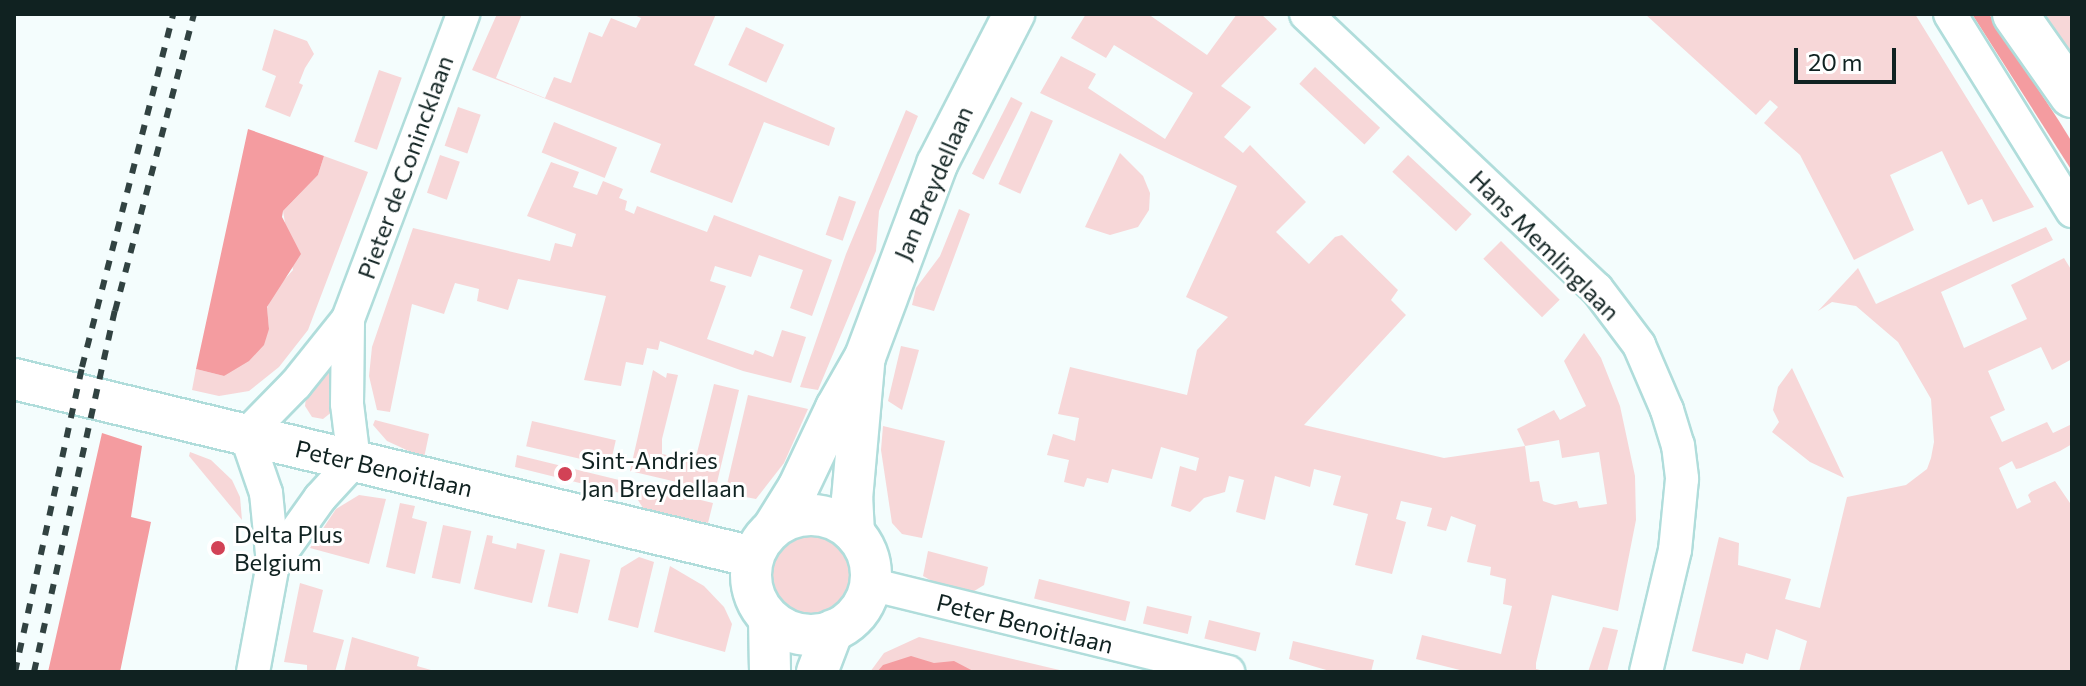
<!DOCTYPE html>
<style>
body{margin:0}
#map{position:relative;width:2086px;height:686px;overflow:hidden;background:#f4fdfd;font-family:Commissioner,sans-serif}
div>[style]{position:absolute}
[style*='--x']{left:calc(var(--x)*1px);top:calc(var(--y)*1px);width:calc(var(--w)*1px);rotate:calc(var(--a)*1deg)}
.green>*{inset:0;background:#f7d7d8;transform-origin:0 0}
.round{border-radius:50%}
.forest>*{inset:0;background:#f49ca0}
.roads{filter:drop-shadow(2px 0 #b0dddb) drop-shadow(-2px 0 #b0dddb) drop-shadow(0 2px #b0dddb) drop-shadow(0 -2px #b0dddb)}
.minor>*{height:32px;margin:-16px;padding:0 16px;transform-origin:16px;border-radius:16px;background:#fff}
.tertiary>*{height:40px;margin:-20px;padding:0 20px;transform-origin:20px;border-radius:20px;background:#fff}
.tertiary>.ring{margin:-20px;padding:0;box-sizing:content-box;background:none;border:40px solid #fff;border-radius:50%}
.primary>*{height:44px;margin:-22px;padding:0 22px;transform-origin:22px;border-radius:22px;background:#fff}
.rail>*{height:6px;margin-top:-3px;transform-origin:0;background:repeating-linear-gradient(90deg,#314241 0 10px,transparent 0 20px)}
.dots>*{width:22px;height:22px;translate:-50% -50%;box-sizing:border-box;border:4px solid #fff;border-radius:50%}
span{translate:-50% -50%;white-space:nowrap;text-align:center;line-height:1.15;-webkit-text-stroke:6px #fff;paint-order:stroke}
.street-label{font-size:24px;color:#102221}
.poi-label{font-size:24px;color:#102221}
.left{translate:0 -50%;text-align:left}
.frame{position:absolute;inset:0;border:16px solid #102221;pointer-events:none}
.scale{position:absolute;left:1794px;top:48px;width:102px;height:36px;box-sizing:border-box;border:4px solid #102221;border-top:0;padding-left:10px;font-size:24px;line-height:28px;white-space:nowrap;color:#102221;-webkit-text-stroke:6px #fff;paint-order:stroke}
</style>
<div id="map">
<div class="green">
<i style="clip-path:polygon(497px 14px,522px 14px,496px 78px,545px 98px,554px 77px,571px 83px,589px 32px,602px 37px,611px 18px,636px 28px,641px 18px,632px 14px,716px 14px,694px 65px,835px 128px,829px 146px,764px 122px,732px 203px,650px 172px,661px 144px,472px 70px)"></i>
<i style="clip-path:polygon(evenodd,1086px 14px,1148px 14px,1207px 55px,1237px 14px,1261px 14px,1277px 29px,1221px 86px,1251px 107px,1224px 137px,1243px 153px,1250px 145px,1306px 202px,1276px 232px,1309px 264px,1335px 237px,1342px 235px,1398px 290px,1391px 300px,1406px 315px,1304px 425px,1444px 458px,1525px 446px,1517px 429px,1554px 410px,1560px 420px,1586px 406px,1564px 361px,1584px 333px,1601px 358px,1620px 406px,1635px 476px,1636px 520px,1618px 611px,1552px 595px,1536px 663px,1536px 669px,1548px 672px,1468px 672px,1416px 659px,1422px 635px,1501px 654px,1512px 606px,1503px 604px,1506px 579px,1490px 575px,1491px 567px,1467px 562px,1476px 525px,1451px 516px,1446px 531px,1427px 526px,1432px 508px,1401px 501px,1396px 519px,1406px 522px,1392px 574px,1355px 565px,1368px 514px,1333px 505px,1341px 476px,1314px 469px,1310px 487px,1275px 476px,1265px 520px,1236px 512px,1244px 480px,1229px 476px,1225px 492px,1204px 498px,1190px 512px,1171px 506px,1180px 466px,1196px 471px,1199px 458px,1161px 447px,1152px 479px,1112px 469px,1108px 483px,1087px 478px,1084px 487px,1064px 482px,1069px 460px,1047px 455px,1053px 434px,1075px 441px,1079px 418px,1058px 414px,1070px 367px,1187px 395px,1197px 350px,1228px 317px,1186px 297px,1237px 186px,1040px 93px,1061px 56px,1096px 74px,1088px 88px,1165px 139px,1193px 93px,1114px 45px,1106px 58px,1071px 38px,1086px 14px,1559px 440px,1562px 458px,1599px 452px,1607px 504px,1579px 508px,1577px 501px,1555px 505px,1543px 501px,1539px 481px,1530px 482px,1525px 446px,1559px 440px)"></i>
<i style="clip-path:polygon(1645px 14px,1915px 14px,2034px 207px,1993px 222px,1982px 199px,1968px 205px,1942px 151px,1890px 175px,1914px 230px,1854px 260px,1800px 155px,1764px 123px,1778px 107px,1770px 100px,1756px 115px)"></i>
<i style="clip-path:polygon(2036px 14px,2072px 14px,2072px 65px)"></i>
<i style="left:746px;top:27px;width:42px;height:42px;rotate:25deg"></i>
<i style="clip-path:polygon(274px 29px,307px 41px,314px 54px,305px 68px,299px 83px,303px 85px,290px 117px,265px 107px,276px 76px,262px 70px)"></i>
<i style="left:1315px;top:67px;width:89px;height:23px;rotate:43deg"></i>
<i style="left:379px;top:70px;width:24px;height:76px;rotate:19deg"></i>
<i style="left:1011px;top:97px;width:13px;height:86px;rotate:27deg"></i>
<i style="left:458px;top:107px;width:24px;height:41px;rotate:19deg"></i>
<i style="clip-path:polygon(906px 110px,918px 116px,879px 211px,876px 251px,818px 390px,800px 387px,846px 254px)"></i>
<i style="left:1031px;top:111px;width:24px;height:80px;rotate:24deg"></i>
<i style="left:554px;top:122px;width:68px;height:33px;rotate:22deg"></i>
<i style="clip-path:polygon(1120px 153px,1143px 176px,1150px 193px,1149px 210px,1138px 227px,1110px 235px,1085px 227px)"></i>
<i style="left:440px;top:155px;width:21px;height:40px;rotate:19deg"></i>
<i style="left:1408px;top:155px;width:87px;height:23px;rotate:43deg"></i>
<i style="clip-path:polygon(324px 156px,368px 172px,308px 330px,279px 367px,249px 391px,219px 396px,192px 390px,196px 369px,224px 376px,269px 329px,267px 308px,274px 291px,293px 270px,283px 211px,318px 175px)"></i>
<i style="clip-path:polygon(551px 162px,579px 172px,573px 187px,597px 195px,603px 181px,623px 189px,619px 198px,627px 201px,625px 210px,634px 214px,637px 206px,707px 232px,714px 215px,832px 260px,812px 316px,790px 308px,803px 270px,759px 255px,751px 277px,715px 266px,710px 281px,726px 286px,707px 339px,753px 355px,755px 350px,773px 357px,782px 330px,806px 337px,791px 383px,743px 371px,660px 341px,658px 350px,647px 348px,643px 365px,626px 362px,621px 386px,584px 380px,606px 296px,518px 279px,508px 310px,477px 301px,479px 289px,455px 283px,444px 314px,412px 304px,390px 412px,377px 410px,369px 376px,372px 347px,413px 228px,550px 261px,555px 243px,572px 247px,576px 234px,527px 216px)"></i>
<i style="left:839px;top:196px;width:18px;height:41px;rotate:19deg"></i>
<i style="clip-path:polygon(959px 209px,970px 214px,934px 311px,912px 305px,916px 288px,940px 256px)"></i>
<i style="clip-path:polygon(2046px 227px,2053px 240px,1941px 292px,1964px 348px,2027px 319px,2011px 285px,2064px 258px,2072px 271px,2072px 359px,2052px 370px,2041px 347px,1988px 371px,2005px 410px,1990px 417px,2002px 442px,2047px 422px,2053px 433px,2072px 424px,2072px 444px,2060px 451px,2021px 468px,2016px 469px,2012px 461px,1999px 468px,2017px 509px,2031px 502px,2028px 495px,2031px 492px,2055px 481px,2072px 506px,2072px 672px,1799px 672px,1807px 641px,1776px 629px,1768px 660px,1746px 653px,1743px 664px,1692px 651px,1719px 537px,1739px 543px,1738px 565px,1791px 579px,1785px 599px,1820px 608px,1847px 497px,1906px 485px,1927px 469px,1931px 458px,1934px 442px,1931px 399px,1898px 342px,1856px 306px,1832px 302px,1818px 311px,1858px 268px,1876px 304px)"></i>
<i style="left:1501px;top:241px;width:83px;height:25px;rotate:45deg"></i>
<i style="clip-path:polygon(338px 339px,333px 411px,323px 419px,312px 417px,305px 406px,307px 388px)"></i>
<i style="clip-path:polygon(901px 346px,919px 350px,902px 410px,888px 401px)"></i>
<i style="clip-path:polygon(1792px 368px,1844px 478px,1810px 462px,1772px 432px,1779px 422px,1773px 410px,1778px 387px)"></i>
<i style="clip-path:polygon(653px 370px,666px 378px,667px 373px,678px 375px,662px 439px,662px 454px,695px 461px,714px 384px,739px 390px,715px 491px,630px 471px)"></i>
<i style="clip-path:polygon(748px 395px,808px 409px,784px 463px,756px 499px,725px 493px)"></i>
<i style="clip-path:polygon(375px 420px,429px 434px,424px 458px,387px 441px,373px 425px)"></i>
<i style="left:532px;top:421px;width:86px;height:26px;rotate:13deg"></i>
<i style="clip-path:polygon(883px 426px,945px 441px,922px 538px,902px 534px,892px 523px,881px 450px)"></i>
<i style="clip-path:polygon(190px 452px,211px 460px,232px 480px,240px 497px,242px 520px,189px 456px)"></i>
<i style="clip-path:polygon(517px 455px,713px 503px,708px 523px,645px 511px,636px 497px,515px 467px)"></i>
<i style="clip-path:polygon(359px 495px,386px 499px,369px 564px,310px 548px,336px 509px)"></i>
<i style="clip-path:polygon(400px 503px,415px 506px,412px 518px,427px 522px,415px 574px,386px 567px)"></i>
<i style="left:443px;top:525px;width:29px;height:54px;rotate:12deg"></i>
<i class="round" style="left:766px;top:530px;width:88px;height:88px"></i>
<i style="clip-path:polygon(487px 535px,493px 536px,492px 543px,516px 549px,517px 543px,545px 550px,532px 603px,474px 589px)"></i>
<i style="clip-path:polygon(928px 551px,988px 567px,984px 585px,971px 593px,941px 586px,923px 576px)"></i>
<i style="left:560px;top:553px;width:31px;height:55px;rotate:13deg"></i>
<i style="clip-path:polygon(639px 557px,654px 562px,638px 628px,608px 620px,621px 568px)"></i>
<i style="clip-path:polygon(670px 566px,704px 586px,724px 607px,732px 624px,725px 652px,654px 632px)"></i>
<i style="left:1039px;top:579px;width:94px;height:20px;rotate:14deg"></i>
<i style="clip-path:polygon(300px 583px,323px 590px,313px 632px,344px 640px,335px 672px,307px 672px,307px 665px,284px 662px)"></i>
<i style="left:1147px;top:606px;width:46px;height:18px;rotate:13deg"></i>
<i style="left:1209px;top:620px;width:53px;height:19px;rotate:14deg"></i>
<i style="clip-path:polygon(1603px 627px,1618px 630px,1607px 672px,1588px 672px)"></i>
<i style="clip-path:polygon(352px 637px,419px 657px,417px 666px,438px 672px,344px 672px)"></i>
<i style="clip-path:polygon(919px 637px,1068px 672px,870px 672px,884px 653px)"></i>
<i style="clip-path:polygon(1293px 641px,1374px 660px,1371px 672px,1333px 672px,1289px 659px)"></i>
</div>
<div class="forest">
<i style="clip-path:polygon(1972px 14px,1989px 14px,2059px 121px,2072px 142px,2072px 171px)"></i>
<i style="clip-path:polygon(248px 129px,324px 156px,318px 175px,283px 211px,282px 217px,301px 254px,267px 307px,269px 329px,264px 345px,249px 361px,224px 376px,196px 369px)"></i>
<i style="clip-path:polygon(102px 433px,142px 446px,131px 517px,151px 522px,120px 672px,48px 672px)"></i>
<i style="clip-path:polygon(911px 656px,934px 663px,954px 661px,975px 672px,877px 672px,883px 665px)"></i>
</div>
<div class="roads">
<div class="minor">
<i style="--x:1306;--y:14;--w:400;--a:43.4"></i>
<i style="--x:1597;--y:289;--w:70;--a:53.1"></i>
<i style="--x:1639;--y:345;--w:71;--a:66.7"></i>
<i style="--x:1667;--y:410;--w:37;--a:73"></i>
<i style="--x:1678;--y:445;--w:34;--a:83"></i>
<i style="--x:1682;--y:479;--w:71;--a:95.6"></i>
<i style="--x:1675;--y:550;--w:125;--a:103.4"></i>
<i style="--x:1950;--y:14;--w:232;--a:58.2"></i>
<i style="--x:273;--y:564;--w:81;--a:-54.5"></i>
<i style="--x:320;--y:498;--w:50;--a:-47.4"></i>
<i style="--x:354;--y:461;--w:57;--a:-97"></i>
<i style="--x:347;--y:404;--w:85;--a:-89.3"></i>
<i style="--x:870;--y:584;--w:369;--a:13.8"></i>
<i style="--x:253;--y:672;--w:110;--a:-79.5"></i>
<i style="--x:273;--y:564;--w:71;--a:-95.6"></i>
<i style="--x:266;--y:493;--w:61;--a:-109"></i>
<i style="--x:246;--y:435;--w:71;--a:-45.6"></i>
<i style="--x:296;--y:384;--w:83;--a:-51.3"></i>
<i style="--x:348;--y:319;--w:326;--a:-69.3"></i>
</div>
<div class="tertiary">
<i style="--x:14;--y:379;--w:760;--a:13.54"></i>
<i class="ring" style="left:751px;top:515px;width:80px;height:80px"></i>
<i style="--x:773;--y:528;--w:47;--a:-58"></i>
<i style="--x:798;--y:488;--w:89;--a:-64.6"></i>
<i style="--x:836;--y:408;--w:59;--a:-60.4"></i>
<i style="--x:865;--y:357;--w:206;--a:-69.5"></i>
<i style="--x:937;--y:164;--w:169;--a:-62.8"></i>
<i style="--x:854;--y:533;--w:34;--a:-93"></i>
<i style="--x:852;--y:499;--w:135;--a:-84.9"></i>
<i style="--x:769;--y:619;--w:53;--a:88.9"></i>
<i style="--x:817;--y:672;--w:45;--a:-69.1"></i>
</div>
<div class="primary">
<i style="--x:2015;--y:14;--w:99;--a:54.9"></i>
</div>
</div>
<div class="rail">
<i style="--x:15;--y:672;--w:312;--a:-77.6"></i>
<i style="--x:82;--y:367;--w:365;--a:-75.5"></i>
<i style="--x:34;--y:672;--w:370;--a:-77.4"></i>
<i style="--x:115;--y:311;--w:307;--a:-75.1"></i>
</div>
<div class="dots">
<i style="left:565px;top:474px;background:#d24256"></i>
<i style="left:218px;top:548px;background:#d24256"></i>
</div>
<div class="street-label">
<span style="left:405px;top:167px;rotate:-70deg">Pieter de Conincklaan</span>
<span style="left:933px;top:183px;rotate:-67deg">Jan Breydellaan</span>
<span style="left:1545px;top:245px;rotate:45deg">Hans Memlinglaan</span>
<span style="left:384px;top:468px;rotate:13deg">Peter Benoitlaan</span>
<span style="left:1025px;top:623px;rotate:14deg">Peter Benoitlaan</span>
</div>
<div class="poi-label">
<span class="left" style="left:581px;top:474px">Sint-Andries<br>Jan Breydellaan</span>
<span class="left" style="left:234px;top:548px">Delta Plus<br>Belgium</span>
</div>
<div class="frame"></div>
<div class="scale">20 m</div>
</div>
